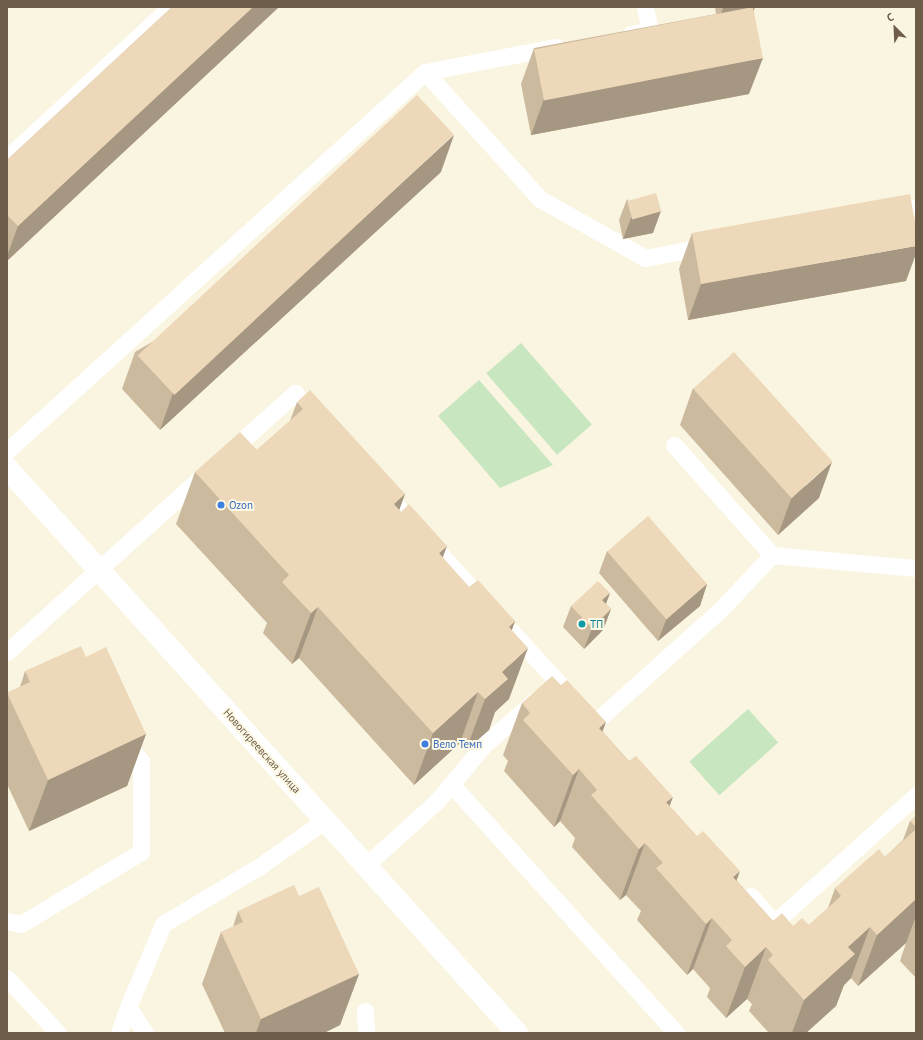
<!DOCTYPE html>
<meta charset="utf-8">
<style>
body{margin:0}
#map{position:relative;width:923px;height:1040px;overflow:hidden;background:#faf5e0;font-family:"PT Sans",sans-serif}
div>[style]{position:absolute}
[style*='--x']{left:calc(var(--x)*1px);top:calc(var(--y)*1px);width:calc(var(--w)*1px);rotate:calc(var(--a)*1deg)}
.green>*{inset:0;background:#c8e6c0;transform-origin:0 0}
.service>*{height:17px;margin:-8.5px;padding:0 8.5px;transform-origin:8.5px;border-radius:8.5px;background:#fff}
.secondary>*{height:22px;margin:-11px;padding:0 11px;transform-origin:11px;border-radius:11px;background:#fff}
.wall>*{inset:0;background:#ccba9f}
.shaded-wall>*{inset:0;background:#a69782}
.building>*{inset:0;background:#edd8b9;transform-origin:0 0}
.dots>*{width:11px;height:11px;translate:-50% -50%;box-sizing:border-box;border:2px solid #fef9e5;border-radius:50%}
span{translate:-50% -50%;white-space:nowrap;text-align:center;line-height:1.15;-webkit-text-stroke:4px #fef9e5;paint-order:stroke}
.shop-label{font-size:11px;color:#366cbe}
.left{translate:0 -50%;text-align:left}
.culture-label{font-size:11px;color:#0d838f}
.street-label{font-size:11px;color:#6e5e49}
.frame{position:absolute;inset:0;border:8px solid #6e5e49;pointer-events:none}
.north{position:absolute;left:875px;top:8px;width:40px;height:40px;-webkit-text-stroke:3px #fef9e5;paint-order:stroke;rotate:336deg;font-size:11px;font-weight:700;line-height:16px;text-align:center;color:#6e5e49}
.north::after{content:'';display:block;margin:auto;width:14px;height:18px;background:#6e5e49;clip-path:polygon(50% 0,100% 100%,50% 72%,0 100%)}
</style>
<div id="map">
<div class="green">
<i style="left:521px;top:343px;width:108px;height:46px;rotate:49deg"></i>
<i style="clip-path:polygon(479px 380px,553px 465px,500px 488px,438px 416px)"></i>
<i style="left:748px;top:709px;width:45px;height:79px;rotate:48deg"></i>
</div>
<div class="service">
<i style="--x:631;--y:34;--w:19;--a:-9"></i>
<i style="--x:650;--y:31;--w:25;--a:-102"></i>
<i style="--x:425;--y:72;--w:171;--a:47.8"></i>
<i style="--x:540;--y:199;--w:120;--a:29.3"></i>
<i style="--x:645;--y:258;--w:64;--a:-10.8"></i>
<i style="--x:7;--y:158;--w:222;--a:-42.8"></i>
<i style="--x:889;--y:212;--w:27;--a:-10"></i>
<i style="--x:674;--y:445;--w:147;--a:48.3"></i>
<i style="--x:772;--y:555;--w:145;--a:5.2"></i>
<i style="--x:7;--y:451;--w:564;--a:-42.2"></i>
<i style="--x:425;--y:72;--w:133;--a:-10.8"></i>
<i style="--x:228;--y:453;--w:90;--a:-41.8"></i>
<i style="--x:295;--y:393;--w:30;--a:49"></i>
<i style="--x:384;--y:492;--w:151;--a:47.7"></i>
<i style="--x:512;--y:632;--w:81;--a:47.5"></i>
<i style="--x:7;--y:652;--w:269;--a:-42"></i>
<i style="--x:594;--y:723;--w:169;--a:-41.9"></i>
<i style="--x:720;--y:610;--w:76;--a:-46.6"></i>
<i style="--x:451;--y:784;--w:336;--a:47.9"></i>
<i style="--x:366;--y:865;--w:96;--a:-42"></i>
<i style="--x:437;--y:801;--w:75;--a:-49.9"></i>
<i style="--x:485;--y:744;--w:67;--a:-41.3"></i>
<i style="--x:751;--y:896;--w:35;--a:50"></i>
<i style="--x:774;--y:923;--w:191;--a:-42"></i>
<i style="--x:7;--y:921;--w:14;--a:12"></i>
<i style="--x:21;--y:924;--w:140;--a:-31"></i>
<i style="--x:141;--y:852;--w:91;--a:-90"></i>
<i style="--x:141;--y:761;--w:19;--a:-129"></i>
<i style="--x:7;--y:978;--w:75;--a:47.2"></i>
<i style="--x:365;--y:1011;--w:22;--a:87"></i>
<i style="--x:119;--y:1033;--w:28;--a:-71"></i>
<i style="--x:145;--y:1033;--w:31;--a:-123"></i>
<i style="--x:128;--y:1007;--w:90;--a:-67.1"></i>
<i style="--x:163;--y:924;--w:113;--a:-30.9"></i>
<i style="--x:260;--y:866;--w:78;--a:-35.1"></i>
</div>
<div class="secondary">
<i style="--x:7;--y:468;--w:761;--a:47.93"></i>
</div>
<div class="wall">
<i style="clip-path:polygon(172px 7px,279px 7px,7px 261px,7px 160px)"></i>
<i style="clip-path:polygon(715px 7px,755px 7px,754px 10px,749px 94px,531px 135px,521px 84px,534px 48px,716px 14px)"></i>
<i style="clip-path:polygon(441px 172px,160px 430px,122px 389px,135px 352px)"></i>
<i style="clip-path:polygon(627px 199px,653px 233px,623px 239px,619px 220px)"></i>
<i style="clip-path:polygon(692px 233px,906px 281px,688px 320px,679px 269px)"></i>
<i style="clip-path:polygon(693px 388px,819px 498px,778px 535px,680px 425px)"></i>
<i style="clip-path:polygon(297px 402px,405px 494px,399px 510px,469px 587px,515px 621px,512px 630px,509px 699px,495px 712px,489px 730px,466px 750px,460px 743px,414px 785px,299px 658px,292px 664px,263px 633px,267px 623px,176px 524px,195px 472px,257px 450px,290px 421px)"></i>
<i style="clip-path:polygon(607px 551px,707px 584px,700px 606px,658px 641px,599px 573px)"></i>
<i style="clip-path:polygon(610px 593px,606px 604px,611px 609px,603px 630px,584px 649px,563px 627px,571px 606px)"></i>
<i style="clip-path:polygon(86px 657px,146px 734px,127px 786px,29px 831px,7px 784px,7px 693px,20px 687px,25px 671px)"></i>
<i style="clip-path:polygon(561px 685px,606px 722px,602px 731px,773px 921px,793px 926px,809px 925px,828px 908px,835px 888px,885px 857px,903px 840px,910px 821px,916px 816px,916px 978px,900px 961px,906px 943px,858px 986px,851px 978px,844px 985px,836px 1006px,806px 1033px,769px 1033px,749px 1011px,752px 1004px,747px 999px,726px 1018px,707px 997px,710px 988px,693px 969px,687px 975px,637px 920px,641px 911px,626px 895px,620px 900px,572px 847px,575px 838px,560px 821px,554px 827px,504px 771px,508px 761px,503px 755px,522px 703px)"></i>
<i style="clip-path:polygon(299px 896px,359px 974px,340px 1025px,324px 1033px,225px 1033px,202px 984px,221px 932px,233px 927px,238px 911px)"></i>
</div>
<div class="shaded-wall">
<i style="clip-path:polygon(253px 7px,279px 7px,7px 261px,7px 256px,18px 226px)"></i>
<i style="clip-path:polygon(731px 7px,755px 7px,751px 17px,718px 23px,723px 8px)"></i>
<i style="clip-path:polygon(763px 58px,749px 94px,531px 135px,544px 99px)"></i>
<i style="clip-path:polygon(454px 135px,441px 172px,160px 430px,173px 393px)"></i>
<i style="clip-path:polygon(661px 211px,653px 233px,623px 239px,631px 218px)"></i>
<i style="clip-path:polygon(916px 246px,916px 254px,906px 281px,688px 320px,701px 284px)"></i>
<i style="clip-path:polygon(832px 462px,819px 498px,778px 535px,791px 499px)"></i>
<i style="clip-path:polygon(405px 494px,386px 546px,394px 504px)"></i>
<i style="clip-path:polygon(447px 546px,428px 597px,439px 553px)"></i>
<i style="clip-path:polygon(707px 584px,700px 606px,658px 641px,666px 620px)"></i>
<i style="clip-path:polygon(610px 593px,602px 614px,602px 600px)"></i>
<i style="clip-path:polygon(318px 607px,299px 658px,292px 664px,311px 613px)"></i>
<i style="clip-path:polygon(611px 609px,603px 630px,584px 649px,592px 628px)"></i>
<i style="clip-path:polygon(515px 621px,496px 672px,509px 627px)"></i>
<i style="clip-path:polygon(528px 648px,509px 699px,495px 712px,489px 730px,466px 750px,485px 699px,502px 672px)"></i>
<i style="clip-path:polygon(478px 692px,460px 743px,414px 785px,433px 733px)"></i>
<i style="clip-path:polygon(606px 722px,587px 774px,599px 728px)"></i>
<i style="clip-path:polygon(146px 734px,127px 786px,29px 831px,48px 780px)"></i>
<i style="clip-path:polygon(579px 769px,560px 821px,554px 827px,573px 775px)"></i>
<i style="clip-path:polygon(673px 797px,654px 848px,666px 802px)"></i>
<i style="clip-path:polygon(645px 843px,626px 895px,620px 900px,639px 849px)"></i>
<i style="clip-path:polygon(740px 871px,721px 923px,733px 877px)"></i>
<i style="clip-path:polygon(916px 899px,916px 916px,906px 943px,858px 986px,877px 935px)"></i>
<i style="clip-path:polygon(712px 918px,693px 969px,687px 975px,706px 924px)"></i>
<i style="clip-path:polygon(870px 927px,851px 978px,844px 985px,836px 1006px,806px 1033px,792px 1033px,804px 1000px,848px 947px)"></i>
<i style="clip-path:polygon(766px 947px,747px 999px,726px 1018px,745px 967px)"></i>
<i style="clip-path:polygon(359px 974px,340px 1025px,324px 1033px,256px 1033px,261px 1019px)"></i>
</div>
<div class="building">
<i style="clip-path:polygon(172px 7px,253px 7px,18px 226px,7px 215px,7px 160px)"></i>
<i style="clip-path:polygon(723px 7px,731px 7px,723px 8px)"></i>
<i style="left:753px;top:7px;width:52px;height:223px;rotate:79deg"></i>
<i style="left:417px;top:95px;width:54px;height:382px;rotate:47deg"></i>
<i style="left:656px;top:193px;width:19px;height:30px;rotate:74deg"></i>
<i style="clip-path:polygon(910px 194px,916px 228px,916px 246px,701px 284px,692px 233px)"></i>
<i style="left:734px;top:352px;width:147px;height:55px;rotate:48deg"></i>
<i style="clip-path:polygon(310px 390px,405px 494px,394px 504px,401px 512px,409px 504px,447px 546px,439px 553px,469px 587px,478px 580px,515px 621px,509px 627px,528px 648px,502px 672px,508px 679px,485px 699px,478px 692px,433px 733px,318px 607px,311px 613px,282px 582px,289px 575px,195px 472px,240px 432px,257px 450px,303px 409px,297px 402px)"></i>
<i style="left:648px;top:516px;width:90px;height:54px;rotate:49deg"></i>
<i style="clip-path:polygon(598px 581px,610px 593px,602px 600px,611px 609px,592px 628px,571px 606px)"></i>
<i style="clip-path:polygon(81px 646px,86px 657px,106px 647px,146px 734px,48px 780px,7px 693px,30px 682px,25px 671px)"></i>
<i style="clip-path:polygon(552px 676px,561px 685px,567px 680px,606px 722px,599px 728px,629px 761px,636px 756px,673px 797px,666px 802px,697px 836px,703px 831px,740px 871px,733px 877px,773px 921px,782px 913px,793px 926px,802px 918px,809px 925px,841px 896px,835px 888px,879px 849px,885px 857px,916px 829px,916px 899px,877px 935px,870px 927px,848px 947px,855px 954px,804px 1000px,768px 960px,773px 955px,766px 947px,745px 967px,726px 946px,732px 940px,712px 918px,706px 924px,656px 868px,663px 863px,645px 843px,639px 849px,591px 795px,597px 790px,579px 769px,573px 775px,523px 720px,530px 713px,522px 703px)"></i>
<i style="clip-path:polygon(916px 816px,916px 827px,910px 821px)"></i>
<i style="clip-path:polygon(294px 885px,299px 896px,319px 887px,359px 974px,261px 1019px,221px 932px,243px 922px,238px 911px)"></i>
</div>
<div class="dots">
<i style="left:221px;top:505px;background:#3f7fe0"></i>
<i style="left:582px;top:624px;background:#0f9aa8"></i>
<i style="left:425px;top:744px;background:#3f7fe0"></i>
</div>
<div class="shop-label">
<span class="left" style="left:229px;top:505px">Ozon</span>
<span class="left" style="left:433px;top:744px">Вело Темп</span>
</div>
<div class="culture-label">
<span class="left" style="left:590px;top:624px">ТП</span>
</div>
<div class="street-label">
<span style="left:262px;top:751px;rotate:48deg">Новогиреевская улица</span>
</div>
<div class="frame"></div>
<div class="north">С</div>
</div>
